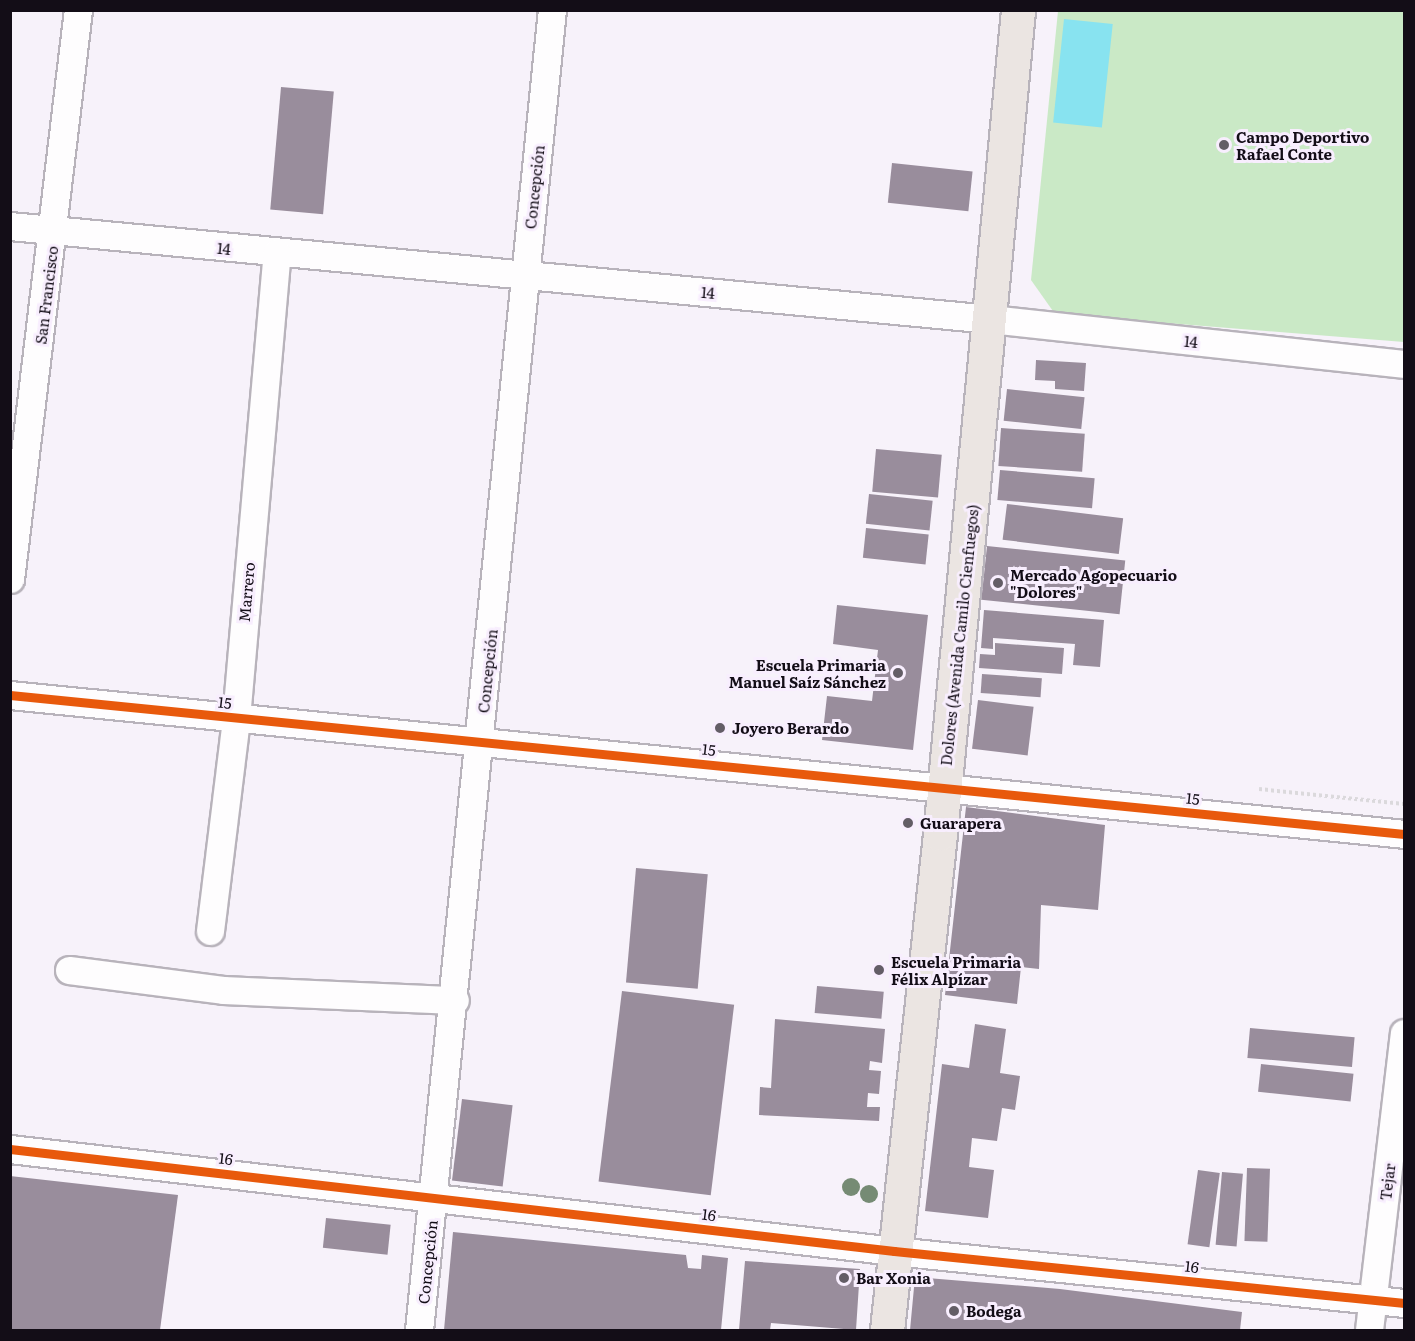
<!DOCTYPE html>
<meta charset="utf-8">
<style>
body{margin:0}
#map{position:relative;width:1415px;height:1341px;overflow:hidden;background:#f7f2fa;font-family:Literata,serif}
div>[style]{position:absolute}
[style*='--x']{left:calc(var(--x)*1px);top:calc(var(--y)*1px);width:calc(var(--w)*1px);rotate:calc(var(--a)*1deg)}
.green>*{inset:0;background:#cae9c6}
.water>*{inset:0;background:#88e3f0;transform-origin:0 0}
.building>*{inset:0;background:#998d9c;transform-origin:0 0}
.path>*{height:4px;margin-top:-2px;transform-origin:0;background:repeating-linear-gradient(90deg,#dbd9dc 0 3px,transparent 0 6px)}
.roads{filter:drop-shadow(2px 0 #b8b3bb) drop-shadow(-2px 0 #b8b3bb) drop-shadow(0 2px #b8b3bb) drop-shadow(0 -2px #b8b3bb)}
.minor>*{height:27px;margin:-13.5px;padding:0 13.5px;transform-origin:13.5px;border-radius:13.5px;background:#fefdfe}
.major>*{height:33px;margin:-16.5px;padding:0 16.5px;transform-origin:16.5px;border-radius:16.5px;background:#ebe5e2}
.cycleway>*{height:9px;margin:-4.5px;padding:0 4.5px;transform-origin:4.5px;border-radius:4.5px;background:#e8590c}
.trees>*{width:18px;height:18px;margin:-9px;border-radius:50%;background:#768b74}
.dots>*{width:16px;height:16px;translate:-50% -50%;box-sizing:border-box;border:3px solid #f8eefe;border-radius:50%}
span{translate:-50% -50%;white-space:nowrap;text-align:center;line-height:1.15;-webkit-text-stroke:6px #f8eefe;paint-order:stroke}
.poi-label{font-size:15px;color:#130d17;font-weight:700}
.left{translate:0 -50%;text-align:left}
.right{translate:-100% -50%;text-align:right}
.street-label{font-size:15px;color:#130d17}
.frame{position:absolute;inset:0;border:12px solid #130d17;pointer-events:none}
</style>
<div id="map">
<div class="green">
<i style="clip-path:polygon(1058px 11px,1404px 11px,1404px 342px,1055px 314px,1031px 280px)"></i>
</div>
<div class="water">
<i style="left:1064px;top:19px;width:49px;height:104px;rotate:6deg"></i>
</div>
<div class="building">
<i style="left:281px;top:87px;width:53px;height:123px;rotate:5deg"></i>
<i style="left:892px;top:163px;width:81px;height:40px;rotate:6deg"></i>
<i style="clip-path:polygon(1036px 360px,1086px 363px,1084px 391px,1055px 389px,1055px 381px,1035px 380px)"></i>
<i style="left:1007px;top:389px;width:78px;height:32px;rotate:6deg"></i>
<i style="left:1001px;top:428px;width:84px;height:38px;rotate:4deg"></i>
<i style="left:876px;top:449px;width:66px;height:43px;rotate:5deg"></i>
<i style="left:1000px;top:470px;width:95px;height:30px;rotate:5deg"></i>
<i style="left:869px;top:494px;width:64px;height:30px;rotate:6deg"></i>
<i style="left:1007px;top:504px;width:117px;height:36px;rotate:7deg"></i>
<i style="left:866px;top:528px;width:63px;height:30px;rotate:6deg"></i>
<i style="left:987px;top:546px;width:139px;height:54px;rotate:6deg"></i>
<i style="clip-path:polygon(837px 605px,928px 615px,913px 750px,822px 740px,827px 696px,872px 701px,878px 650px,833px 644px)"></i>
<i style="clip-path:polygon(984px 610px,1104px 620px,1100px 667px,1073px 665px,1075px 644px,993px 638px,993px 649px,981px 648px)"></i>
<i style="clip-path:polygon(995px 643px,1064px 648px,1062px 674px,979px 668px,980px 654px,995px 655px)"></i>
<i style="left:982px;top:674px;width:60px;height:19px;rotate:4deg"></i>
<i style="left:978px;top:700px;width:56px;height:49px;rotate:7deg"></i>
<i style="clip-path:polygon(966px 807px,1105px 825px,1098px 910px,1041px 905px,1039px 969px,1021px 967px,1017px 1004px,945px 995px)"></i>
<i style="left:636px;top:868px;width:72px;height:115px;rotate:5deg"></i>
<i style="left:817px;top:986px;width:67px;height:27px;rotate:5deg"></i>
<i style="left:622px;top:991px;width:113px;height:192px;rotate:7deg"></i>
<i style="clip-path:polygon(775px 1019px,885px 1029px,882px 1063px,870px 1061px,869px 1070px,881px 1071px,879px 1094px,868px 1093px,867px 1107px,880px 1107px,879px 1121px,759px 1115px,760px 1087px,771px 1088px)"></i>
<i style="clip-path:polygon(975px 1024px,1006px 1029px,1000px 1073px,1020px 1076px,1015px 1110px,1002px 1108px,997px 1141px,972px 1138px,969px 1167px,994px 1170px,988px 1218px,925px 1211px,942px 1064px,969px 1068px)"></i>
<i style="left:1250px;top:1028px;width:105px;height:30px;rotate:5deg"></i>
<i style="left:1261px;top:1064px;width:93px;height:28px;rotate:6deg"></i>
<i style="left:462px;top:1099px;width:51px;height:82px;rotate:7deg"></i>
<i style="left:1247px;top:1168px;width:23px;height:73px;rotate:2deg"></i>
<i style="left:1198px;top:1170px;width:22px;height:75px;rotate:8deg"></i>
<i style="left:1222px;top:1172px;width:21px;height:73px;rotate:5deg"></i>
<i style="clip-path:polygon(10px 1176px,178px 1195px,160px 1330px,10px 1330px)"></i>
<i style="left:326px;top:1218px;width:65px;height:30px;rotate:6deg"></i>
<i style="clip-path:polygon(453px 1232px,686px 1255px,688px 1268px,701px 1269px,702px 1255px,728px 1258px,721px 1330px,444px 1330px)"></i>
<i style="clip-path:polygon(745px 1261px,860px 1269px,856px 1330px,771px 1323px,770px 1330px,739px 1330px)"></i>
<i style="clip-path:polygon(915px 1277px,1060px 1289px,1242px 1312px,1240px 1330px,910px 1330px)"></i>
</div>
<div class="path">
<i style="--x:1259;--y:789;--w:146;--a:5.9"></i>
</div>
<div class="roads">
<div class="minor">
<i style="--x:10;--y:226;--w:984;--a:5.42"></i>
<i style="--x:990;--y:319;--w:416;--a:6.2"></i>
<i style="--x:10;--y:579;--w:573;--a:-83.19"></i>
<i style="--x:10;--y:695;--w:1401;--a:5.69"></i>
<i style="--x:210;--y:931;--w:215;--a:-83"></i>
<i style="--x:236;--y:718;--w:467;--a:-85"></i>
<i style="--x:69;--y:970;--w:155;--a:7.4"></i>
<i style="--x:223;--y:990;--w:232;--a:2.5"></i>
<i style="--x:10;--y:1149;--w:890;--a:6.58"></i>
<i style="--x:894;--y:1251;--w:513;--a:5.82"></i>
<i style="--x:419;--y:1330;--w:1327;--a:-84.25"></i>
<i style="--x:1369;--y:1330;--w:299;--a:-83.3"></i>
</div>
<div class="major">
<i style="--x:887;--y:1330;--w:499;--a:-83.9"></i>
<i style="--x:940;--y:834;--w:828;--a:-84.59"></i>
</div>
</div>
<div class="cycleway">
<i style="--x:10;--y:695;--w:1401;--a:5.69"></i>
<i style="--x:10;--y:1149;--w:890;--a:6.58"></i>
<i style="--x:894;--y:1251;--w:513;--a:5.82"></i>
</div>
<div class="trees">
<i style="left:851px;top:1187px"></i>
<i style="left:869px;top:1194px"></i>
</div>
<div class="dots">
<i style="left:1224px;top:145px;background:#635d66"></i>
<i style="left:998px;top:583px;background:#635d66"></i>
<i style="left:898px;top:673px;background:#635d66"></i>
<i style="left:720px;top:728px;background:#635d66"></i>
<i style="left:908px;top:823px;background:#635d66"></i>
<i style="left:879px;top:970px;background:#635d66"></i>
<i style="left:844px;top:1278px;background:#635d66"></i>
<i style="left:954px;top:1311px;background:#635d66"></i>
</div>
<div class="poi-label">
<span class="left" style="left:1236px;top:145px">Campo Deportivo<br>Rafael Conte</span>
<span class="left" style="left:1010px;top:583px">Mercado Agopecuario<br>"Dolores"</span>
<span class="right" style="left:886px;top:673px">Escuela Primaria<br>Manuel Saíz Sánchez</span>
<span class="left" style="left:732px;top:728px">Joyero Berardo</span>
<span class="left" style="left:920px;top:823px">Guarapera</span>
<span class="left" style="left:891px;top:970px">Escuela Primaria<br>Félix Alpízar</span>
<span class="left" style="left:856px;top:1278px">Bar Xonia</span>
<span class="left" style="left:966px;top:1311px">Bodega</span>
</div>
<div class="street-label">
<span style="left:534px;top:187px;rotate:-84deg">Concepción</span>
<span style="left:224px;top:248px;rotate:6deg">14</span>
<span style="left:708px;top:292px;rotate:5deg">14</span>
<span style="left:46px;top:295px;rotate:-83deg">San Francisco</span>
<span style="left:1191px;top:341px;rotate:6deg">14</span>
<span style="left:246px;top:592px;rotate:-85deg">Marrero</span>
<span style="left:959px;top:635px;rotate:-84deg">Dolores (Avenida Camilo Cienfuegos)</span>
<span style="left:487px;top:671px;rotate:-84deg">Concepción</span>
<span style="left:225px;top:702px;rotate:6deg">15</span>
<span style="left:709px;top:749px;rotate:6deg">15</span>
<span style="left:1193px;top:798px;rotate:6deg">15</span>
<span style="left:226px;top:1158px;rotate:6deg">16</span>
<span style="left:1387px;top:1182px;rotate:-83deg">Tejar</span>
<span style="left:709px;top:1214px;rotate:7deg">16</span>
<span style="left:427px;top:1262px;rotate:-84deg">Concepción</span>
<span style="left:1192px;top:1266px;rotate:6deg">16</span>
</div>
<div class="frame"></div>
</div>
